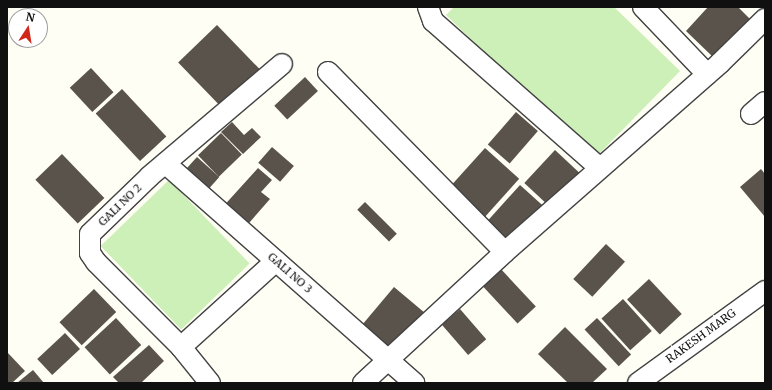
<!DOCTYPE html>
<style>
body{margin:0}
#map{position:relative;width:772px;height:390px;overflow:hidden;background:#fffef4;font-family:Merriweather,serif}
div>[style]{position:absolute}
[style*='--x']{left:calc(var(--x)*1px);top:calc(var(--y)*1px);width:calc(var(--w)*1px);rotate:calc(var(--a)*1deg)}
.green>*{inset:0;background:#cdefb8;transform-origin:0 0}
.building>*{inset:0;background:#5a534b;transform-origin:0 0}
.roads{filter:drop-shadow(1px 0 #434343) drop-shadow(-1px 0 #434343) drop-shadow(0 1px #434343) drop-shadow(0 -1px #434343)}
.minor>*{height:20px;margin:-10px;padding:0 10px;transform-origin:10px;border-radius:10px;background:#fff}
span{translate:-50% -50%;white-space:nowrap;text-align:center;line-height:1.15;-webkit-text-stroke:4px #fff;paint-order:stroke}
.street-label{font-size:11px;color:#101010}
.frame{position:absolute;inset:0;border:8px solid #101010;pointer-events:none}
.north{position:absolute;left:8px;top:8px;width:40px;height:40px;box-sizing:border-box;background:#fff;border:1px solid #9f9f9f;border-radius:50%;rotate:12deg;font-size:11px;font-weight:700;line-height:16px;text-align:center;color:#101010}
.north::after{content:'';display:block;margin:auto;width:14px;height:18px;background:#d02719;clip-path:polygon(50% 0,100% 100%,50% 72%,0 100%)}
</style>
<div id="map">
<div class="green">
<i style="clip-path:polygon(454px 7px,614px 7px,680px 71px,594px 159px,446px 15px)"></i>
<i style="left:169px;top:180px;width:116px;height:95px;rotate:46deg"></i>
</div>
<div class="building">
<i style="clip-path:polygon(708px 7px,738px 7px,750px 19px,713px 57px,686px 31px)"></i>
<i style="left:217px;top:25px;width:62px;height:54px;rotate:46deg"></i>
<i style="left:91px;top:68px;width:33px;height:29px;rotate:47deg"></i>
<i style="left:305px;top:77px;width:19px;height:42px;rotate:47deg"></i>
<i style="left:122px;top:89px;width:65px;height:36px;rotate:47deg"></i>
<i style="left:516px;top:112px;width:29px;height:43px;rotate:41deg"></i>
<i style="clip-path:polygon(232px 122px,244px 135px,252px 128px,261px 137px,243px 154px,221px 132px)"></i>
<i style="left:221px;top:133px;width:30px;height:32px;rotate:46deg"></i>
<i style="left:272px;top:147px;width:29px;height:21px;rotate:41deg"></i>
<i style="left:485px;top:148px;width:46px;height:57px;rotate:42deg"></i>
<i style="left:555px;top:150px;width:37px;height:45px;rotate:43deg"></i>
<i style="left:62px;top:154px;width:61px;height:37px;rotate:46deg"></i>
<i style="left:197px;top:157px;width:30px;height:21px;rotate:42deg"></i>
<i style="clip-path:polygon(258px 168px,272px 180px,261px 192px,270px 199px,243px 230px,220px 210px)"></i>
<i style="clip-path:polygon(761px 169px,765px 174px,765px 217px,740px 187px)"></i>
<i style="left:520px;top:185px;width:31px;height:55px;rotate:42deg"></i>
<i style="left:365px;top:202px;width:45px;height:11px;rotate:45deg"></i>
<i style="left:606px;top:244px;width:26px;height:48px;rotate:43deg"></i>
<i style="left:499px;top:267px;width:54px;height:25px;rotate:47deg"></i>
<i style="left:649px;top:279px;width:48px;height:30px;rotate:47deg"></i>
<i style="left:394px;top:287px;width:42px;height:54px;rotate:40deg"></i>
<i style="left:94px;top:289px;width:32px;height:48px;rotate:46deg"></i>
<i style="left:623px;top:299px;width:43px;height:29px;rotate:48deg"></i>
<i style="left:460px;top:309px;width:40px;height:24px;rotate:49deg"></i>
<i style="left:116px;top:318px;width:37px;height:43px;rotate:47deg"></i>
<i style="left:597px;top:318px;width:50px;height:17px;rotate:47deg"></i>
<i style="clip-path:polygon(565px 327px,607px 369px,592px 383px,568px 383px,538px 354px)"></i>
<i style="left:65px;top:333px;width:22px;height:38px;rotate:47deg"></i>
<i style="clip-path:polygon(149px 345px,164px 361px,141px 383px,119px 383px,113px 377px)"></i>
<i style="clip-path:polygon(7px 352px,25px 371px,12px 383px,7px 383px)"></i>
<i style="clip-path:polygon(33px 370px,44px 383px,17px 383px)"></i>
</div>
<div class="roads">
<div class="minor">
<i style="--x:428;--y:7;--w:15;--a:70"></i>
<i style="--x:433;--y:21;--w:222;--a:41.4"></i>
<i style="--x:643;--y:7;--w:93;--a:46.3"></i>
<i style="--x:328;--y:72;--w:252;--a:45.5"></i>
<i style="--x:751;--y:114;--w:18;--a:-41"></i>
<i style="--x:166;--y:164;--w:331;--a:41.4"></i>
<i style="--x:181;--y:347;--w:128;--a:-42.2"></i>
<i style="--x:210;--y:383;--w:46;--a:-128.9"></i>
<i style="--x:181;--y:347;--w:120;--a:-135"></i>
<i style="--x:96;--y:262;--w:11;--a:-124"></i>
<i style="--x:90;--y:253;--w:19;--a:-90"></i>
<i style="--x:90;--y:234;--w:83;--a:-44"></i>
<i style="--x:150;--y:176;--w:173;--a:-40.3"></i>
<i style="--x:363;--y:383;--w:193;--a:-42.7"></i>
<i style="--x:505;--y:252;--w:286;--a:-41.3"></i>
<i style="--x:720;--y:63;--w:63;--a:-44.4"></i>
<i style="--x:638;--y:383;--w:157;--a:-35.9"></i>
</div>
</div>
<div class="street-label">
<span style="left:120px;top:205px;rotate:-44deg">GALI NO 2</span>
<span style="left:290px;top:273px;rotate:41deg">GALI NO 3</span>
<span style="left:701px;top:336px;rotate:-36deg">RAKESH MARG</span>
</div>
<div class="frame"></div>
<div class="north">N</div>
</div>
